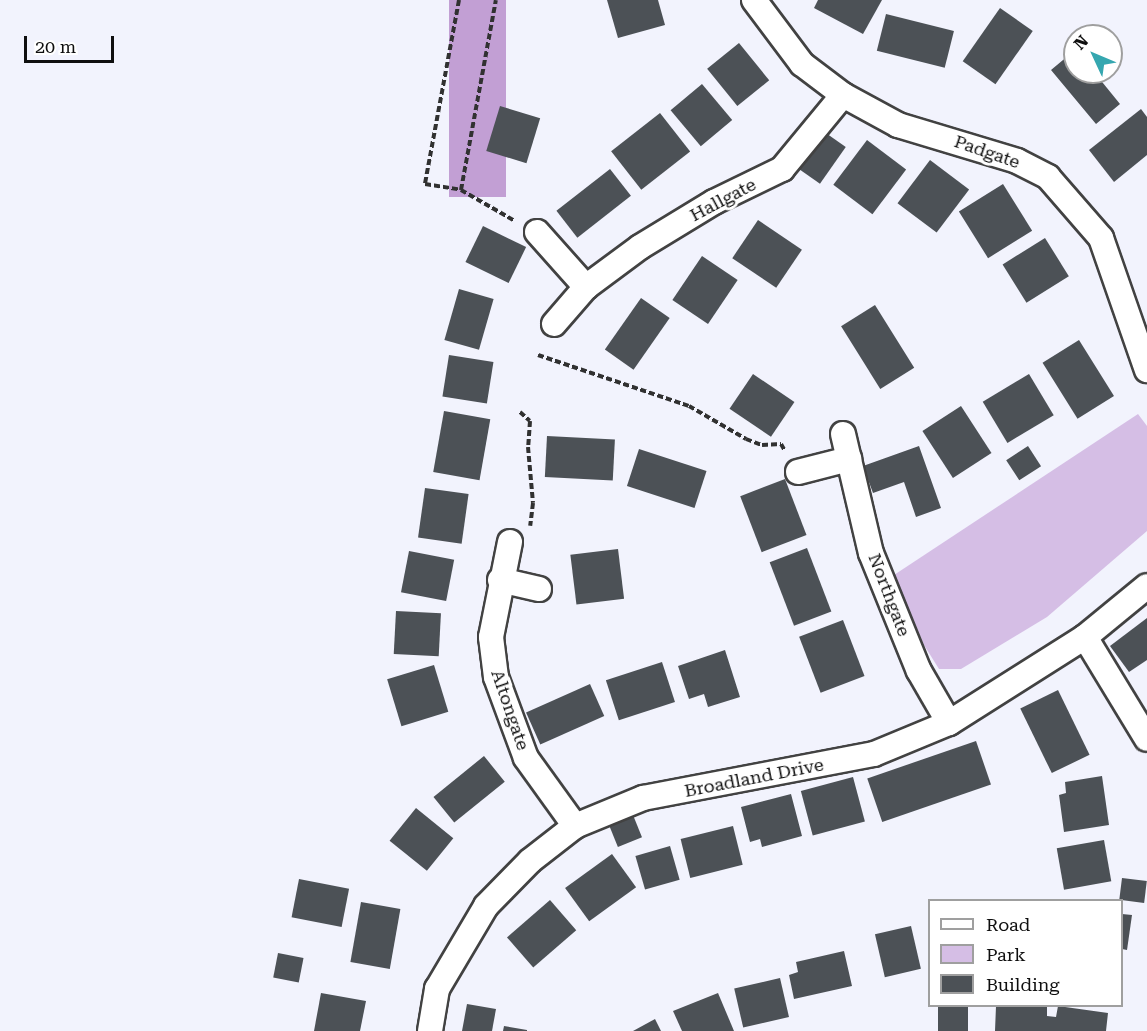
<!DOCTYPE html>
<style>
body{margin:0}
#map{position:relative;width:1147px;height:1031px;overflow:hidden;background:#f2f3fd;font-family:"Roboto Serif",serif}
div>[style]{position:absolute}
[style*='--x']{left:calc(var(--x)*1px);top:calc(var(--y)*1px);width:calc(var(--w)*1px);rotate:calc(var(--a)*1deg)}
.green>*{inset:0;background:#d5bee5}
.forest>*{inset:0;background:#c29fd4;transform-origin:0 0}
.building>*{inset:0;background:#4c5156;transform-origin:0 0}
.path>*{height:4px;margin-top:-2px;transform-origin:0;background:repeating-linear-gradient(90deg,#313131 0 6px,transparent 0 9px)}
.roads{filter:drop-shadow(2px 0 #424242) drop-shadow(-2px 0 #424242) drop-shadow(0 2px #424242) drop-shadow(0 -2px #424242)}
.street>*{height:24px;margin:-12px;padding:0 12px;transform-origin:12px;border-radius:12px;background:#fff}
span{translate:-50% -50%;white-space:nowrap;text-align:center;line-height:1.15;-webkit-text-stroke:6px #fff;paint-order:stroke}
.street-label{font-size:18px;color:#0f0f0f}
.legend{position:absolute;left:928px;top:899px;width:195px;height:108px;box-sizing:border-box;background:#fff;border:2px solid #9f9f9f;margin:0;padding:8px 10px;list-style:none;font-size:18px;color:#0f0f0f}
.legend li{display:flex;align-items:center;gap:12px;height:30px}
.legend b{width:30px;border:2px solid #9f9f9f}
.north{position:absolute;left:1063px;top:24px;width:60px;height:60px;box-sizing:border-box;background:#fff;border:2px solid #9f9f9f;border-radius:50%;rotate:314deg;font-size:16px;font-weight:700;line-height:24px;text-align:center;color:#0f0f0f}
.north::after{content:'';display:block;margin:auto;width:21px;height:27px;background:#35a7b0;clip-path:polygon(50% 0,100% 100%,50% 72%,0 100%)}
.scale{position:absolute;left:24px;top:36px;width:90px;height:27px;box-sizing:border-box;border:3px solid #0f0f0f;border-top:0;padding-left:8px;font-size:18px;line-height:21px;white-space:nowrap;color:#0f0f0f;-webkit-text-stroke:4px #fff;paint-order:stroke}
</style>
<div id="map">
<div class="green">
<i style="clip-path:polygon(1138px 414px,1147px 426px,1147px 531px,1047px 617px,961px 669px,939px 669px,924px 645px,894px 575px)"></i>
</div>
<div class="forest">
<i style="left:449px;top:0;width:57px;height:197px"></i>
</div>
<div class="building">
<i style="clip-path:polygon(607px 0,658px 0,665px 25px,618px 38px)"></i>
<i style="clip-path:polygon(818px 0,882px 0,863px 34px,814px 8px)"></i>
<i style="left:1000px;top:8px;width:40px;height:65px;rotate:35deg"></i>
<i style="left:886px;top:14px;width:70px;height:38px;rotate:14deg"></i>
<i style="left:739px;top:43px;width:48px;height:41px;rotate:51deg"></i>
<i style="clip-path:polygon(1075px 50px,1075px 72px,1094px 72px,1120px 104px,1096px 124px,1051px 70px)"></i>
<i style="left:702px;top:84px;width:47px;height:41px;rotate:50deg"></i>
<i style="left:500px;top:106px;width:42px;height:47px;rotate:17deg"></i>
<i style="clip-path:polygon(1141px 109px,1147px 117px,1147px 155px,1114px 182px,1089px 150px)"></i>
<i style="left:660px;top:113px;width:49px;height:62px;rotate:52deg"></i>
<i style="left:813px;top:124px;width:40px;height:45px;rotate:35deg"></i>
<i style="left:867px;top:140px;width:49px;height:56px;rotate:37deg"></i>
<i style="left:930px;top:160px;width:49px;height:54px;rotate:37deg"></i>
<i style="left:610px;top:169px;width:34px;height:68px;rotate:52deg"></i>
<i style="left:1003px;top:184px;width:55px;height:52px;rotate:58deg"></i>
<i style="left:758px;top:220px;width:53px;height:46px;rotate:34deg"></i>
<i style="left:483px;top:226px;width:48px;height:40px;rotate:26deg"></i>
<i style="left:1045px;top:238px;width:45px;height:50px;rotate:58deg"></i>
<i style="left:702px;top:256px;width:43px;height:53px;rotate:34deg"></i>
<i style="left:459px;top:289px;width:36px;height:53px;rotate:16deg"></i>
<i style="left:641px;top:298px;width:35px;height:63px;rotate:35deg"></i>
<i style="left:875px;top:305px;width:74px;height:40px;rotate:58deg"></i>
<i style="left:1079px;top:340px;width:66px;height:43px;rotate:58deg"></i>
<i style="left:449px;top:355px;width:45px;height:42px;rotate:9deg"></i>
<i style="left:753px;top:374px;width:50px;height:42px;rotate:34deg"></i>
<i style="left:1029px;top:374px;width:48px;height:54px;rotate:59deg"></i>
<i style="left:961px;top:406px;width:56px;height:46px;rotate:57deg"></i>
<i style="left:444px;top:411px;width:47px;height:62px;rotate:10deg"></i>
<i style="left:547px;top:436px;width:68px;height:41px;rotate:3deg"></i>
<i style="clip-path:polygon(919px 446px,941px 508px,916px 517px,904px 482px,873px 493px,863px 466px)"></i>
<i style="left:1028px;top:446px;width:24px;height:26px;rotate:57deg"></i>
<i style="left:639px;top:449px;width:71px;height:39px;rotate:18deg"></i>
<i style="left:785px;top:479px;width:60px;height:48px;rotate:69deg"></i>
<i style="left:425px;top:488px;width:44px;height:50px;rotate:8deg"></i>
<i style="left:807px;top:548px;width:68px;height:40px;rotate:69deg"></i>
<i style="left:618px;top:549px;width:50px;height:48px;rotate:83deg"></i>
<i style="left:409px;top:551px;width:46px;height:42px;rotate:11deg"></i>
<i style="left:396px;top:611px;width:45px;height:43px;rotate:3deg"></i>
<i style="clip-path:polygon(1147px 618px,1147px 660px,1129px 672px,1110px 646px)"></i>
<i style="left:843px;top:620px;width:60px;height:47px;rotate:69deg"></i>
<i style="clip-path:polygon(725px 650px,740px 697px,708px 707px,704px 694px,689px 699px,678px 666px)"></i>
<i style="left:662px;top:662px;width:42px;height:59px;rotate:72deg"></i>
<i style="left:434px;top:665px;width:49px;height:49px;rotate:73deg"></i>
<i style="left:590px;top:684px;width:35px;height:70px;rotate:66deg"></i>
<i style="left:1058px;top:690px;width:72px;height:42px;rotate:64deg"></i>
<i style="left:976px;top:741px;width:46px;height:115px;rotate:71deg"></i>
<i style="left:484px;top:756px;width:33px;height:65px;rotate:51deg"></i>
<i style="clip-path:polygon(1102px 776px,1109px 825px,1064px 832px,1059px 795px,1066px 793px,1065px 782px)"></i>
<i style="left:853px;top:777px;width:46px;height:54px;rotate:75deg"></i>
<i style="clip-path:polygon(791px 794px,802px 836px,762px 847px,760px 839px,750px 842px,741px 807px)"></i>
<i style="left:416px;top:808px;width:48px;height:42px;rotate:39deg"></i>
<i style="left:633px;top:815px;width:24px;height:26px;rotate:68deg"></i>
<i style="left:733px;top:826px;width:40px;height:54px;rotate:76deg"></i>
<i style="left:1104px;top:840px;width:42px;height:48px;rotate:80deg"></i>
<i style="left:670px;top:846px;width:35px;height:36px;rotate:74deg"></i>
<i style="left:612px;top:854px;width:41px;height:58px;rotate:54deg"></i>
<i style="left:1122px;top:878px;width:25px;height:22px;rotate:7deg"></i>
<i style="left:299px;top:879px;width:51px;height:39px;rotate:11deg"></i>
<i style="left:550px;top:900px;width:40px;height:57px;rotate:49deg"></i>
<i style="left:361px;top:902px;width:40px;height:61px;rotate:10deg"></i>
<i style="clip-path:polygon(1122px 914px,1132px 915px,1127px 950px,1122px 949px)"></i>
<i style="left:911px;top:926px;width:44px;height:37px;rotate:77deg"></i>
<i style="clip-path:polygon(844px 951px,852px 986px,794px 999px,789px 975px,798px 972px,796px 962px)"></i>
<i style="left:278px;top:953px;width:26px;height:25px;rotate:11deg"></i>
<i style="left:780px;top:978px;width:40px;height:47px;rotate:77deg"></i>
<i style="clip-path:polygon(321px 993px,366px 1001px,360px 1031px,314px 1031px)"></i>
<i style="clip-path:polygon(718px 993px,734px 1031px,682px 1031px,673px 1011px)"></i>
<i style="clip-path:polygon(467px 1004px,496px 1009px,492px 1031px,462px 1031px)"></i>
<i style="left:938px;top:1006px;width:30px;height:25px"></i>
<i style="clip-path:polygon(996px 1006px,1047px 1007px,1047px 1016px,1056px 1017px,1058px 1006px,1108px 1013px,1106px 1031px,995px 1031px)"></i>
<i style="clip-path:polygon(655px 1019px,661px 1031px,633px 1031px)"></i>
<i style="clip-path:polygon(504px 1026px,527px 1030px,527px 1031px,503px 1031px)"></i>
</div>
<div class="path">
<i style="--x:459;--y:0;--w:187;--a:100.5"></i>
<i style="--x:425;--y:184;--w:36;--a:9"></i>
<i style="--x:461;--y:190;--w:193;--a:-79.6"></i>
<i style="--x:461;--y:190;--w:62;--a:29.9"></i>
<i style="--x:538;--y:355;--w:159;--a:18.7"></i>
<i style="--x:689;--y:406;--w:66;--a:30.1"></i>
<i style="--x:746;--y:439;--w:17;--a:21"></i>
<i style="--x:762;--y:445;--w:19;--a:-3"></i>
<i style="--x:781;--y:444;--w:8;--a:60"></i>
<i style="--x:520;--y:412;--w:13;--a:42"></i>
<i style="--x:530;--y:421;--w:26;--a:94"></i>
<i style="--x:528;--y:447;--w:56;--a:84.9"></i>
<i style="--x:533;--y:503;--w:23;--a:97"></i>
</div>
<div class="roads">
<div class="street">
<i style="--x:754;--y:0;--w:80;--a:53.1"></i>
<i style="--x:802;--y:64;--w:51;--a:37.1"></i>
<i style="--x:843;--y:95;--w:63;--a:28.6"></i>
<i style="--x:898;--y:125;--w:124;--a:16.8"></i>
<i style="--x:1017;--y:161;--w:35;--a:27"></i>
<i style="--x:1048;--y:177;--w:81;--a:49"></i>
<i style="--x:1101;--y:238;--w:140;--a:70.8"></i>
<i style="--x:537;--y:232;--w:74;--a:48.3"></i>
<i style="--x:554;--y:324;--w:49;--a:-49.1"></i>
<i style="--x:586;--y:287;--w:67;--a:-36.5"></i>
<i style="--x:640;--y:247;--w:87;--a:-31.3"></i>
<i style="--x:714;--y:202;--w:76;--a:-25.9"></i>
<i style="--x:782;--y:169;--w:96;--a:-50.5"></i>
<i style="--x:843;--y:434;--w:122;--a:76.8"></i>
<i style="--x:871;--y:553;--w:127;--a:67.9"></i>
<i style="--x:919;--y:671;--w:60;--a:60"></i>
<i style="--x:798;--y:472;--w:53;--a:-14.3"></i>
<i style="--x:510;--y:542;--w:97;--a:101.3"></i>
<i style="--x:491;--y:637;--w:40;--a:82.9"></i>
<i style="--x:496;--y:677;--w:86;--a:69.7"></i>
<i style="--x:526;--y:758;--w:84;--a:54.2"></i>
<i style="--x:500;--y:580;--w:40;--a:13"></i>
<i style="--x:1085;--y:637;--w:119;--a:58.7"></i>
<i style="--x:430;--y:1031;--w:43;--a:-80.5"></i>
<i style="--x:437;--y:989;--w:96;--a:-59.4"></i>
<i style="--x:486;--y:906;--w:63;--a:-45.6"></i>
<i style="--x:530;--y:861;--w:57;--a:-37.9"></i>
<i style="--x:575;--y:826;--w:74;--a:-22.4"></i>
<i style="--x:643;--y:798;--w:235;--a:-10.8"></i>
<i style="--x:874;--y:754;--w:81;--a:-22.5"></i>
<i style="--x:949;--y:723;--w:161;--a:-32.3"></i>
<i style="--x:1085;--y:637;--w:80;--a:-39.4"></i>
</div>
</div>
<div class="street-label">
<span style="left:987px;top:152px;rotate:19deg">Padgate</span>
<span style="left:723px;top:200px;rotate:-28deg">Hallgate</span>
<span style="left:889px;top:595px;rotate:69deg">Northgate</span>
<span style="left:510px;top:710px;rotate:71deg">Altongate</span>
<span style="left:754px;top:778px;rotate:-11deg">Broadland Drive</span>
</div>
<ul class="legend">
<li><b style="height:8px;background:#fff"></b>Road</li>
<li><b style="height:16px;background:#d5bee5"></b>Park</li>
<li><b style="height:16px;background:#4c5156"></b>Building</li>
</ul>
<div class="north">N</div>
<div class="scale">20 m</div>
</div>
